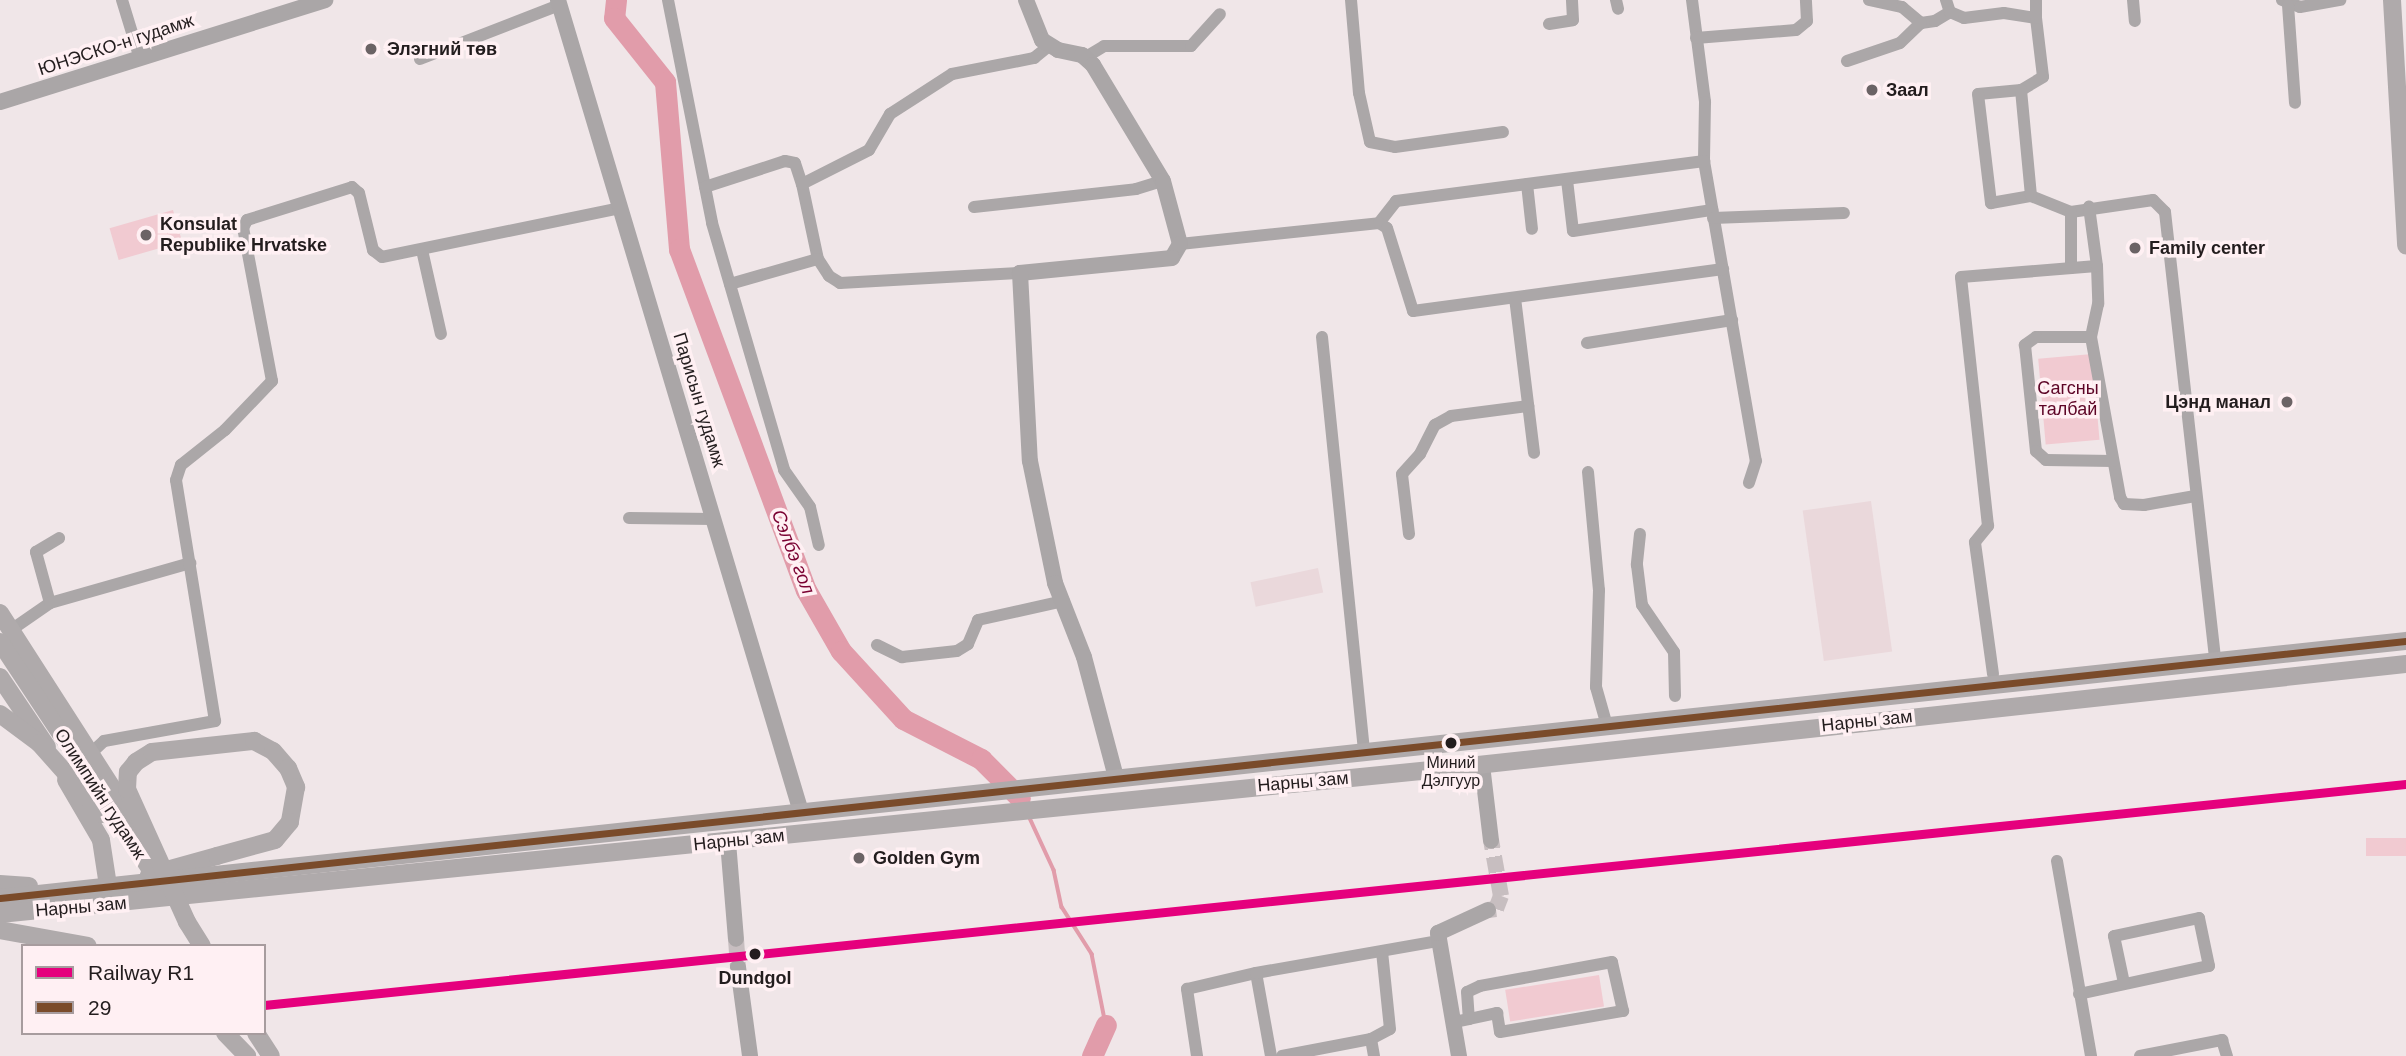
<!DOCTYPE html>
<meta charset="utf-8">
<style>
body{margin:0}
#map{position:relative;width:2406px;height:1056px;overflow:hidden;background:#f0e6e8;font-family:Arial,sans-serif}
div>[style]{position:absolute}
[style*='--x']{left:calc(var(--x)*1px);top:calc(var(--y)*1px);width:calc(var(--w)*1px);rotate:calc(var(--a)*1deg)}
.built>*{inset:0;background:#ead8db;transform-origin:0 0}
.green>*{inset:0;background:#f1cad1;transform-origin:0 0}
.stream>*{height:3.5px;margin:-1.75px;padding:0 1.75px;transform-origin:1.75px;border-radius:1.75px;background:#e19caa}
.river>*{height:21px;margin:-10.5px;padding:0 10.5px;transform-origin:10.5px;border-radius:10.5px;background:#e19caa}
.secondary-tunnel>*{height:16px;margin-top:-8px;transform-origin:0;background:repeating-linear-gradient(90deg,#c7bec0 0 16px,transparent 0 24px)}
.street>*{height:12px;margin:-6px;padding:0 6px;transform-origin:6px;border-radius:6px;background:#aba7a8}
.secondary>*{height:16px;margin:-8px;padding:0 8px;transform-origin:8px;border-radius:8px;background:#aaa6a7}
.primary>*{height:18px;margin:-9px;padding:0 9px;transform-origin:9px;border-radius:9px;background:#afaaab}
.primary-bridge>*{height:18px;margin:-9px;padding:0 9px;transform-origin:9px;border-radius:9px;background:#afaaab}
.bus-1>*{height:7px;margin:-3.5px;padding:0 3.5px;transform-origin:3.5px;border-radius:3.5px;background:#7a4b2a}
.rail-1>*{height:9px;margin:-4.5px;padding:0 4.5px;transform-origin:4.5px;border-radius:4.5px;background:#e5007d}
.dots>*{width:19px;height:19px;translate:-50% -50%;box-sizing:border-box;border:4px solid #fff0f3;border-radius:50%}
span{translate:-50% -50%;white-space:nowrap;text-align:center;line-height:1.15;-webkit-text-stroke:7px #fff0f3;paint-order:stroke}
.bus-label{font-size:16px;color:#231d1e}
.street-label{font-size:18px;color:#231d1e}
.poi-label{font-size:18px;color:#231d1e;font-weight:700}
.left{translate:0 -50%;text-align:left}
.right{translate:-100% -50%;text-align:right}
.park-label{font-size:18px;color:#5d0526}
.stop-label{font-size:18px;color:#231d1e;font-weight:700}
.water-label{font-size:19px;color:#7a0232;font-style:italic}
.legend{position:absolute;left:21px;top:944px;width:245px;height:91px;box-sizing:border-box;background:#fff0f3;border:2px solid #a79c9e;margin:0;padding:9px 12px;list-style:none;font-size:21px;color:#231d1e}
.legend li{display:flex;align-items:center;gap:14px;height:35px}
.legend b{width:35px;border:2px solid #a79c9e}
</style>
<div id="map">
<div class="built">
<i style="left:1871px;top:501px;width:152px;height:69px;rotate:82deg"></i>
<i style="left:1318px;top:568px;width:25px;height:69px;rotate:78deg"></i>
</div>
<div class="green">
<i style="left:173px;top:210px;width:33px;height:66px;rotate:74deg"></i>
<i style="left:2092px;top:354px;width:86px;height:54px;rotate:85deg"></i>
<i style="left:2406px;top:838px;width:18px;height:40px;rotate:90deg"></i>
<i style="left:1599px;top:975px;width:32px;height:95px;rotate:81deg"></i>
</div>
<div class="stream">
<i style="--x:1029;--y:816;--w:60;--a:65.2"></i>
<i style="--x:1054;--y:870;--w:38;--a:78"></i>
<i style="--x:1062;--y:907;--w:56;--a:57.4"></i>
<i style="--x:1092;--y:954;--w:72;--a:78.8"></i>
</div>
<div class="river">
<i style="--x:616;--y:0;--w:18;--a:96"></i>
<i style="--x:614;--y:18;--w:82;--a:51.4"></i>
<i style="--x:665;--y:82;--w:168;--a:85.2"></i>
<i style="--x:679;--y:249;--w:364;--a:69.6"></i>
<i style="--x:806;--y:590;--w:70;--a:60.2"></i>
<i style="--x:841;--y:651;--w:92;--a:47.6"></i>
<i style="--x:903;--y:719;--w:88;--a:27.1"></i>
<i style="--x:981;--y:759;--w:55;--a:45"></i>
<i style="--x:1092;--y:1056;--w:34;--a:-66"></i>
</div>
<div class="secondary-tunnel">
<i style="--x:1488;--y:910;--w:8;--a:-7"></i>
<i style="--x:1496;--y:909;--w:14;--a:-69"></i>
<i style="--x:1501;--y:896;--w:57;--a:-100.1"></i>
<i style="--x:736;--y:939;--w:28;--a:86"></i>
</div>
<div class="street">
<i style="--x:122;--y:0;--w:62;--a:73"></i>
<i style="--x:668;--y:0;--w:227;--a:78.8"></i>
<i style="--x:712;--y:223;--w:257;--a:73.7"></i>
<i style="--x:784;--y:470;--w:45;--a:54.9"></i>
<i style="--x:810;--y:507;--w:39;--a:77"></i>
<i style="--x:1351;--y:0;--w:93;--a:85.1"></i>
<i style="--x:1359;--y:93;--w:50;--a:77.3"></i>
<i style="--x:1370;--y:142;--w:25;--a:11"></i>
<i style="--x:1395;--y:147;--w:109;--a:-7.9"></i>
<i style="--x:1616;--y:0;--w:9;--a:77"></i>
<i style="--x:1692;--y:0;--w:103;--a:82.7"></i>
<i style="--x:1705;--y:102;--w:59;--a:91"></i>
<i style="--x:1704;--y:161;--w:304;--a:80.2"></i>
<i style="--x:1756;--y:461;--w:23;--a:108"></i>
<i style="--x:1869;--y:0;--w:34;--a:12"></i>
<i style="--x:1902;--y:7;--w:25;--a:40"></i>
<i style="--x:1921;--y:23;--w:14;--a:-8"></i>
<i style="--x:1935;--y:21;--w:17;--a:-31"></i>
<i style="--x:1946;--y:0;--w:13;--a:72"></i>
<i style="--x:1950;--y:12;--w:15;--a:23"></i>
<i style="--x:1964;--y:18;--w:40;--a:-7.1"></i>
<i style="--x:2004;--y:13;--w:32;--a:9"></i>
<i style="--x:2036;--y:18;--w:59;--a:83.2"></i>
<i style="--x:2043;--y:77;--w:26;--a:149"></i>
<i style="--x:2021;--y:90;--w:43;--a:174.7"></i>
<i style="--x:1978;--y:94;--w:110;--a:83.2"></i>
<i style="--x:1991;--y:203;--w:41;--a:-9.9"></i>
<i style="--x:2031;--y:196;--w:43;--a:21.8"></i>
<i style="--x:2071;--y:212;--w:83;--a:-8.3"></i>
<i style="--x:2153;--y:200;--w:17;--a:45"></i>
<i style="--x:2165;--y:212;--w:452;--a:83.6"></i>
<i style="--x:2036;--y:0;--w:18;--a:90"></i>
<i style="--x:2133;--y:0;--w:21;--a:85"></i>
<i style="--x:2282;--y:0;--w:19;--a:21"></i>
<i style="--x:2300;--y:7;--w:41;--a:-9.9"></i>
<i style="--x:2288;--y:5;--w:98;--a:85.9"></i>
<i style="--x:1549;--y:24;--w:24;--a:-9"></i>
<i style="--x:1573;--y:20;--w:20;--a:-93"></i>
<i style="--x:1696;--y:38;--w:100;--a:-4.6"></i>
<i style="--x:1796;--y:30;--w:14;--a:-39"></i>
<i style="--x:1807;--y:21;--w:21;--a:-93"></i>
<i style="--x:1086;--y:57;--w:21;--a:-31"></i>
<i style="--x:1104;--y:46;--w:87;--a:0"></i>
<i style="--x:1191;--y:46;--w:43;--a:-47.8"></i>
<i style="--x:420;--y:59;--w:149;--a:-21.2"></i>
<i style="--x:1847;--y:61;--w:56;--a:-18.8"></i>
<i style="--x:1900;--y:43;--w:29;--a:-44"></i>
<i style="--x:2021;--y:90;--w:106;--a:84.6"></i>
<i style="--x:1567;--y:180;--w:51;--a:83.3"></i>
<i style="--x:1573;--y:231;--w:141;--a:-8.6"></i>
<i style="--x:802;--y:184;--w:77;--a:78"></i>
<i style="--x:1527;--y:184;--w:45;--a:83.7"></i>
<i style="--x:705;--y:187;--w:84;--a:-18"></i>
<i style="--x:785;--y:161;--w:10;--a:11"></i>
<i style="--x:795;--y:163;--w:22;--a:72"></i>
<i style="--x:802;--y:184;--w:75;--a:-26.9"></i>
<i style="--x:869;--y:150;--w:42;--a:-59.7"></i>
<i style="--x:890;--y:114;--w:74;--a:-32.8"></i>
<i style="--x:952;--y:74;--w:84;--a:-11"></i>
<i style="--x:1034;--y:58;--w:19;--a:-39"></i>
<i style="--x:974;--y:207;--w:163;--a:-6.3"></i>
<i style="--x:1136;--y:189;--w:28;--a:-17"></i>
<i style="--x:1713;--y:218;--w:131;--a:-2.2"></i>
<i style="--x:1379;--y:223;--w:28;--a:-52"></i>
<i style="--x:1396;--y:201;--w:311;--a:-7.4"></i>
<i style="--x:1180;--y:244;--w:200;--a:-6"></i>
<i style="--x:1379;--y:223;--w:9;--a:32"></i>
<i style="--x:1387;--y:228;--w:87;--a:72.6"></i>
<i style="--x:1413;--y:311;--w:313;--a:-7.7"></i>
<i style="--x:422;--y:250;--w:86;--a:77.3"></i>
<i style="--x:2097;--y:266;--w:38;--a:88"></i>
<i style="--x:2098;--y:304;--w:34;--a:102"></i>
<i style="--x:2091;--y:337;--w:163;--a:79.7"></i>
<i style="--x:2120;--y:497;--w:8;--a:60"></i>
<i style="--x:2124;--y:504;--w:20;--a:3"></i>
<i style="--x:2144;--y:505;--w:52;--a:-10"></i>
<i style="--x:2071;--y:268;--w:56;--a:-90"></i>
<i style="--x:730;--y:284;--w:91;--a:-15.9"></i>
<i style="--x:818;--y:259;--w:20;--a:57"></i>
<i style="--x:829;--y:276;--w:13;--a:32"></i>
<i style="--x:840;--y:283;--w:180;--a:-3.2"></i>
<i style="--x:1515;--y:298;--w:156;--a:83"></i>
<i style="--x:1322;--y:337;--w:418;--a:84.2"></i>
<i style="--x:2091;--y:337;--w:55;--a:180"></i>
<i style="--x:2036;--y:337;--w:14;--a:144"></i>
<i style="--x:2025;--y:345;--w:107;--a:84.1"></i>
<i style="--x:2036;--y:451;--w:13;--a:42"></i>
<i style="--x:2046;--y:460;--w:67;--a:0.9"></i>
<i style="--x:1587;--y:343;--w:147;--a:-9"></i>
<i style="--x:1588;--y:472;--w:119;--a:84.7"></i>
<i style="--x:1599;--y:590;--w:97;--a:91.8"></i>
<i style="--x:1596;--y:687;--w:41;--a:74.2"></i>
<i style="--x:629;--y:518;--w:85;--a:0.7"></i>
<i style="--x:1409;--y:534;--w:60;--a:-96.7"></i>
<i style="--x:1402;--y:474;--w:27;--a:-48"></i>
<i style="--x:1420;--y:454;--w:33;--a:-63"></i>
<i style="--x:1435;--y:425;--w:18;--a:-29"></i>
<i style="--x:1451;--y:416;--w:78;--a:-7.4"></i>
<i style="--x:1640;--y:534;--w:31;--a:96"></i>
<i style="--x:1637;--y:565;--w:40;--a:82.9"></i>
<i style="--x:1642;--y:605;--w:57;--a:55.8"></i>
<i style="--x:1674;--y:652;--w:44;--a:88.7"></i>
<i style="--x:50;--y:603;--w:53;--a:-105.4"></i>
<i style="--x:36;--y:552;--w:27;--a:-31"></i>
<i style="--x:11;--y:630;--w:47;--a:-34.7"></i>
<i style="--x:50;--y:603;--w:146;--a:-15.9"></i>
<i style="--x:877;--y:645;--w:28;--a:26"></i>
<i style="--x:902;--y:657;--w:55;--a:-6.2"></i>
<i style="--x:957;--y:651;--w:13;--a:-32"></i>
<i style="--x:968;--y:644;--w:26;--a:-67"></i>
<i style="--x:978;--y:620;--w:88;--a:-12.5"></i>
<i style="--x:1993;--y:674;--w:133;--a:-97.8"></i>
<i style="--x:1975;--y:542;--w:21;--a:-51"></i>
<i style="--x:1988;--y:526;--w:250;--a:-96.2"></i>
<i style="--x:1961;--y:277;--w:136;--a:-4.6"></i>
<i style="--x:2097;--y:266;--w:60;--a:-97.7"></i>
<i style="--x:90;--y:754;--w:19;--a:-43"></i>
<i style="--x:104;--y:741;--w:113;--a:-10.2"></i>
<i style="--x:215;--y:721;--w:244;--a:-99.2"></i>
<i style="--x:176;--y:480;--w:16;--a:-72"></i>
<i style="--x:181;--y:465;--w:56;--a:-38.5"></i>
<i style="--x:225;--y:430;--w:68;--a:-46.2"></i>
<i style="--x:272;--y:381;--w:156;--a:-100.7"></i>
<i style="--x:243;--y:228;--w:9;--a:-63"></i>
<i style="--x:247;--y:220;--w:110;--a:-17.4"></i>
<i style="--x:352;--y:187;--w:9;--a:41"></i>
<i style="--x:359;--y:193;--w:59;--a:76.2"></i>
<i style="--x:373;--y:250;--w:11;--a:38"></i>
<i style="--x:382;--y:257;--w:244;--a:-11.6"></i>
<i style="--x:2057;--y:861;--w:198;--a:80.1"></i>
<i style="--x:2079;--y:994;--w:133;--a:-12.2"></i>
<i style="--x:2209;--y:966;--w:49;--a:-101.8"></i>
<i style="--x:2199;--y:918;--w:87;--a:168"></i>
<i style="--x:2114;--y:936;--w:48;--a:78"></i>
<i style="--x:1452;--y:1021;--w:7;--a:0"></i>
<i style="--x:1459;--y:1021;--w:10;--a:-11"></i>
<i style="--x:1469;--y:1019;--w:29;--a:-12"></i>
<i style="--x:1497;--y:1013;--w:19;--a:81"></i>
<i style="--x:1500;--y:1032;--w:125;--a:-9.7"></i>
<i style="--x:1623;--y:1011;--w:50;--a:-102.7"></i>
<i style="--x:1612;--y:962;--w:134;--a:169.7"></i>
<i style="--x:1480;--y:986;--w:14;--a:155"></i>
<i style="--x:1467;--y:992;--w:27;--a:86"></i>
<i style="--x:1371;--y:1039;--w:17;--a:80"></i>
<i style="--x:1197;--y:1056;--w:68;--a:-98.5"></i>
<i style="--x:1187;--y:989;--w:71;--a:-13.1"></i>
<i style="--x:1271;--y:1056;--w:84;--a:-100.2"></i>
<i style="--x:1256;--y:973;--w:184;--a:-10"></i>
<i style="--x:1282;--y:1056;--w:91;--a:-10.8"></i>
<i style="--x:1371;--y:1039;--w:21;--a:-28"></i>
<i style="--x:1390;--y:1029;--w:78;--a:-95.9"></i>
<i style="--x:2140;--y:1056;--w:84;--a:-11"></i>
<i style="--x:2222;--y:1040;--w:17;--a:73"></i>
</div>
<div class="secondary">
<i style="--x:558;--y:0;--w:848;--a:73.34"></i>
<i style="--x:1026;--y:0;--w:43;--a:68.2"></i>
<i style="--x:1042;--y:40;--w:19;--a:32"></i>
<i style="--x:1058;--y:50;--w:25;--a:12"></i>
<i style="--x:1082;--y:55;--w:15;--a:42"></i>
<i style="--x:1093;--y:65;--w:135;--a:58.9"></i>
<i style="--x:1163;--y:181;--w:65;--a:74.9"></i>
<i style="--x:1180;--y:244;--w:16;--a:120"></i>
<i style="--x:1172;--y:258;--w:153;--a:174.4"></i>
<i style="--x:1020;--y:273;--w:188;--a:87"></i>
<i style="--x:1030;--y:461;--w:125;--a:78.4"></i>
<i style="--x:1055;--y:583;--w:79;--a:68.6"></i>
<i style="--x:1084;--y:657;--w:124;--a:75.1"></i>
<i style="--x:0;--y:102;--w:341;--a:-17.4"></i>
<i style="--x:1482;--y:765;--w:76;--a:83.2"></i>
<i style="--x:728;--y:842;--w:97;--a:85.3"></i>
<i style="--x:738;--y:967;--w:90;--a:82.3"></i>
<i style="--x:1459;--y:1056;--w:125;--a:-99.7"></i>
<i style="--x:1438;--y:933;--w:55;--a:-24.7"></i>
</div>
<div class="primary">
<i style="--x:2392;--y:0;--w:246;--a:86.7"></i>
<i style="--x:0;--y:613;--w:263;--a:57.3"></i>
<i style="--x:0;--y:677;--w:84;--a:56.1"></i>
<i style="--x:66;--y:780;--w:69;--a:59.7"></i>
<i style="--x:101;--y:840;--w:47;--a:81.3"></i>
<i style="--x:149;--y:875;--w:71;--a:-15.6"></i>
<i style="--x:0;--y:884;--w:29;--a:4"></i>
<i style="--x:0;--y:898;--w:2420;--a:-6.1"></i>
<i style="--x:0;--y:914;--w:1448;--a:-5.75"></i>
<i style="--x:1441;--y:769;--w:971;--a:-6.21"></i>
<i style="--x:187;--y:922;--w:28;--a:58"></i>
<i style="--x:0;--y:930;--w:89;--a:10.3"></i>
<i style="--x:225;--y:1033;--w:32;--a:46"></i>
<i style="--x:256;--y:1033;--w:27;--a:57"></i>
</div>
<div class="primary-bridge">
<i style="--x:0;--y:642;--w:287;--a:56.5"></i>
<i style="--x:0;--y:714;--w:49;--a:36.6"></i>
<i style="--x:39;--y:743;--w:95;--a:48.4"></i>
<i style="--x:187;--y:922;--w:146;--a:-114.3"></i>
<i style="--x:127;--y:789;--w:17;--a:-87"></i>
<i style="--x:128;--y:772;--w:13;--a:-51"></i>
<i style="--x:136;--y:762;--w:19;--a:-32"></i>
<i style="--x:152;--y:752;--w:103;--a:-6.2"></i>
<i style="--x:254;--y:741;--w:21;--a:28"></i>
<i style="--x:273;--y:751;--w:23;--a:49"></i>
<i style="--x:288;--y:768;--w:21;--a:67"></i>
<i style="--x:296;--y:787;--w:36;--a:100"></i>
<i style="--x:290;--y:822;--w:23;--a:130"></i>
<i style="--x:275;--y:840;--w:60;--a:164.6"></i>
</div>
<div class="bus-1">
<i style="--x:0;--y:898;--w:2420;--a:-6.1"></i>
</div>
<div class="rail-1">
<i style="--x:264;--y:1005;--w:2153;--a:-5.89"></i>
</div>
<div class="dots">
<i style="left:371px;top:49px;background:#6b6365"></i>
<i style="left:1872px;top:90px;background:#6b6365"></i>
<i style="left:146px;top:235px;background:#6b6365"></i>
<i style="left:2135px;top:248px;background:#6b6365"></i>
<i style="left:2287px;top:402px;background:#6b6365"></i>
<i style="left:1451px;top:743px;background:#231d1e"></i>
<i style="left:859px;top:858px;background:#6b6365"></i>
<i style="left:755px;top:954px;background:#231d1e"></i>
</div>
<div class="bus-label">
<span style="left:1451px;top:772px">Миний<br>Дэлгуур</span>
</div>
<div class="street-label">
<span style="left:116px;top:45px;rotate:-18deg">ЮНЭСКО-н гудамж</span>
<span style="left:699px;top:400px;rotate:73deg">Парисын гудамж</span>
<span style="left:1867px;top:721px;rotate:-6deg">Нарны зам</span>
<span style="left:1303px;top:782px;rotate:-5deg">Нарны зам</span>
<span style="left:100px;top:794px;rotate:57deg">Олимпийн гудамж</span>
<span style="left:739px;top:840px;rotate:-6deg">Нарны зам</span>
<span style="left:81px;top:907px;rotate:-5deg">Нарны зам</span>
</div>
<div class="poi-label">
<span class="left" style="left:387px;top:49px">Элэгний төв</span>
<span class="left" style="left:1886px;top:90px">Заал</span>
<span class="left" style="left:160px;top:235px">Konsulat<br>Republike Hrvatske</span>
<span class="left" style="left:2149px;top:248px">Family center</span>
<span class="right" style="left:2271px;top:402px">Цэнд манал</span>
<span class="left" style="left:873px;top:858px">Golden Gym</span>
</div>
<div class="park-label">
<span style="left:2068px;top:399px">Сагсны<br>талбай</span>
</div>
<div class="stop-label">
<span style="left:755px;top:978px">Dundgol</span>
</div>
<div class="water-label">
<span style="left:793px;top:552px;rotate:69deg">Сэлбэ гол</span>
</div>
<ul class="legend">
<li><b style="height:9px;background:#e5007d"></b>Railway R1</li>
<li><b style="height:9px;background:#7a4b2a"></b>29</li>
</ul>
</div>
